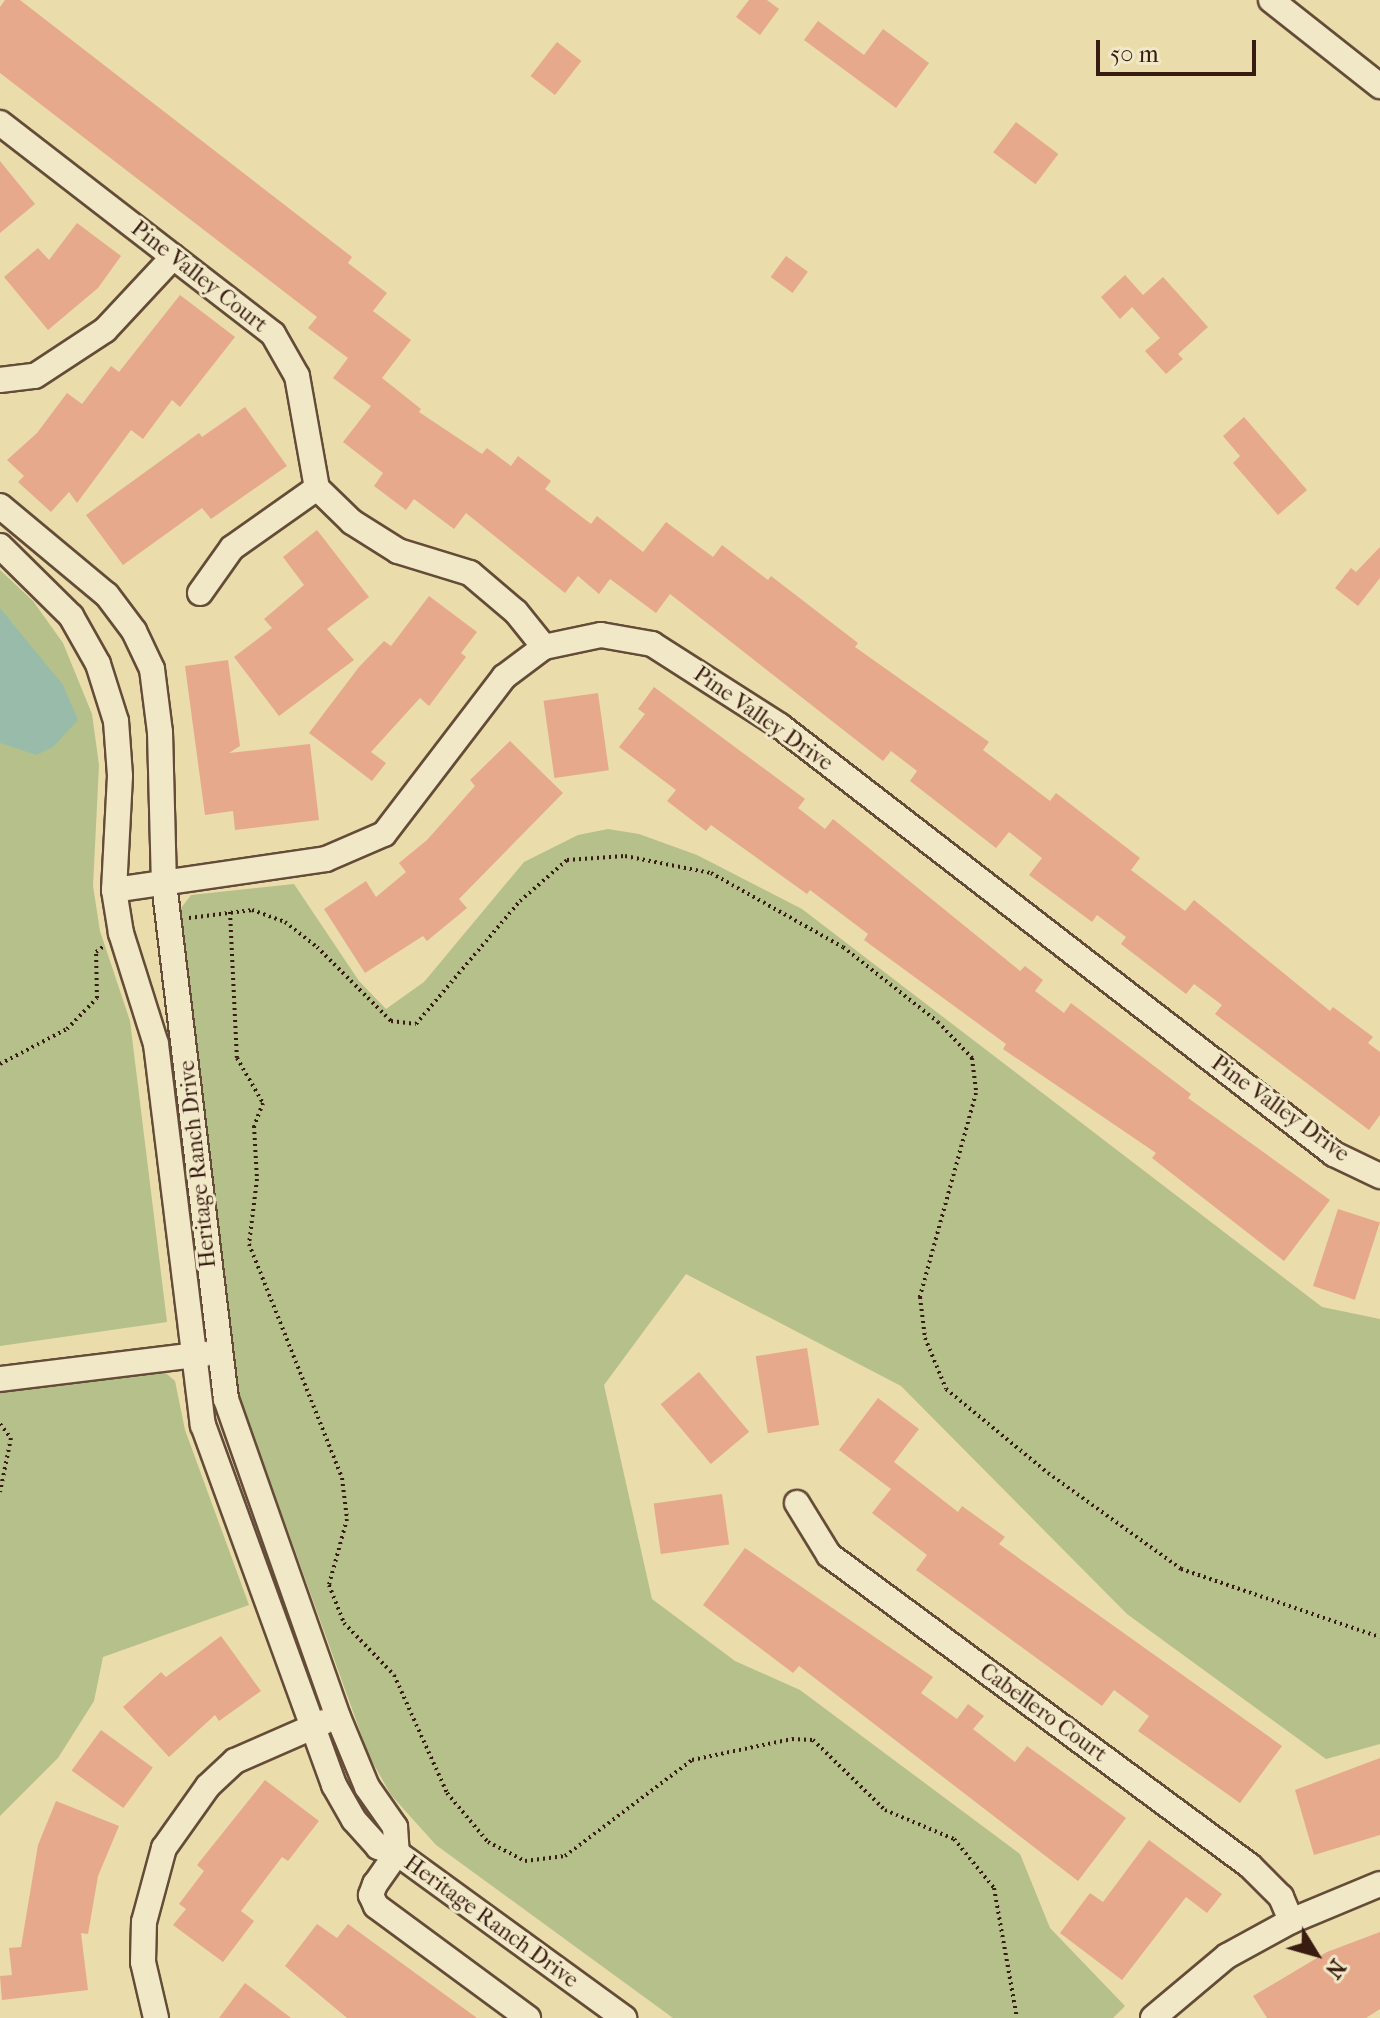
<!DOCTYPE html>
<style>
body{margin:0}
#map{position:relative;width:1380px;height:2018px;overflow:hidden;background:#eadcab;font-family:"IM FELL French Canon",serif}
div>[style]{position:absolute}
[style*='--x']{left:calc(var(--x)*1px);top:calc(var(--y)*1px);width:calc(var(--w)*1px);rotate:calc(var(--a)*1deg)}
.green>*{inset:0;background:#b5c08a}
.water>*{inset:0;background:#98bca9}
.building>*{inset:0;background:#e7a98b;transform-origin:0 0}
.path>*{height:4px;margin-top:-2px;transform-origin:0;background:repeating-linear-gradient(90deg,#381c12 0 2px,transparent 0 6px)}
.roads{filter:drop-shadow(2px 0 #644c38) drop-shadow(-2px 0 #644c38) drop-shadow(0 2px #644c38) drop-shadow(0 -2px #644c38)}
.minor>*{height:24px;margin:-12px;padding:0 12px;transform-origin:12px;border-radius:12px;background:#f1e8c8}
span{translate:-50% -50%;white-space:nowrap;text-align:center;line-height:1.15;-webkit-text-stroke:6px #f1e8c8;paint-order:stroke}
.street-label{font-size:22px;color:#381c12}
.north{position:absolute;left:1276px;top:1914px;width:80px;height:80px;-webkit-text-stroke:6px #f1e8c8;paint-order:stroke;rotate:127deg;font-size:22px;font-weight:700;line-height:32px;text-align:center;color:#381c12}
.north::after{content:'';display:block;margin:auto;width:28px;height:36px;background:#381c12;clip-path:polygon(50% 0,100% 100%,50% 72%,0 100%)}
.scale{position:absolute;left:1096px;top:40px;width:160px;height:36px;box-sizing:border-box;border:4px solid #381c12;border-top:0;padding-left:10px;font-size:24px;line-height:28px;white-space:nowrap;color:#381c12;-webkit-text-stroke:6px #f1e8c8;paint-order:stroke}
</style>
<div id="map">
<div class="green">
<i style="clip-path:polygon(0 570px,33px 601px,63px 643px,92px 714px,99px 765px,93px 886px,100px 931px,130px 1021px,167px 1322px,0 1346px)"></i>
<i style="clip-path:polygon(608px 829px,639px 834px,697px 855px,802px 909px,1322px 1307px,1380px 1319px,1380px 1744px,1326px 1759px,1127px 1614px,901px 1386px,686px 1274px,604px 1385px,652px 1599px,735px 1661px,800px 1690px,1020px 1854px,1050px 1928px,1125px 2006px,1113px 2018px,673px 2018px,436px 1845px,391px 1795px,369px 1756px,239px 1395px,178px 912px,191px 895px,294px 884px,359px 981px,386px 1009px,424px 982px,524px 862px,578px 835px)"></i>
<i style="clip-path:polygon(160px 1368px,175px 1381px,185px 1430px,249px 1605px,103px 1657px,94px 1701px,58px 1758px,0 1816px,0 1386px)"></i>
</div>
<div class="water">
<i style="clip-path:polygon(0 608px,63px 685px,78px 720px,53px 747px,36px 755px,0 743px)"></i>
</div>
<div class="building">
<i style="clip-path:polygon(5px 0,20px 0,352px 257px,348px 263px,387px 293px,373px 311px,411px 340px,382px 378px,421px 409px,419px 412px,482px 454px,487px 448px,511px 466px,518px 456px,551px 481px,545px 489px,591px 524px,597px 516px,643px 552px,666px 522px,713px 557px,722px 545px,768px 580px,771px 576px,858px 643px,855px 647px,989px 742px,983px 750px,1050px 801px,1056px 793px,1140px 858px,1131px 870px,1185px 911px,1194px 900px,1330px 1011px,1333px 1007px,1373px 1037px,1368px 1043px,1380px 1052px,1380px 1115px,1369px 1130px,1215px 1014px,1222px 1005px,1194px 984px,1186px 994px,1121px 944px,1126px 937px,1097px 915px,1092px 922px,1029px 875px,1042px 858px,1009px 832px,996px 848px,910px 781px,917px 771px,891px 751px,883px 761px,670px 594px,656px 613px,610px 579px,599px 594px,578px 576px,565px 593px,466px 513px,454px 529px,414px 499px,406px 510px,374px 486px,383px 473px,343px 442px,371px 406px,333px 378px,348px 358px,308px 328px,317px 317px,0 73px,0 7px)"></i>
<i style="clip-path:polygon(749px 0,767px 0,779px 9px,760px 35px,736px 17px)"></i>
<i style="clip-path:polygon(818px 21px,864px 55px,883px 29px,929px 63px,896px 108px,804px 40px)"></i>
<i style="left:557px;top:42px;width:31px;height:43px;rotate:38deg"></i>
<i style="left:1016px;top:122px;width:53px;height:38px;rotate:37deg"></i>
<i style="clip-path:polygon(0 161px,35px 204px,0 233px)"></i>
<i style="clip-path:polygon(77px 223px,121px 256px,98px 288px,48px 330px,4px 277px,38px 248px,49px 260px)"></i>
<i style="left:786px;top:256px;width:27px;height:26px;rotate:36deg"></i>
<i style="clip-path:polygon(1125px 275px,1143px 295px,1163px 277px,1208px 327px,1178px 354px,1183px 359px,1166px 374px,1145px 351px,1160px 338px,1132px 307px,1120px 319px,1101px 297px)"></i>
<i style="clip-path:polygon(180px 295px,235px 337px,180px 407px,172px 400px,143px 439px,131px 430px,77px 503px,69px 492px,51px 512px,18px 482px,24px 476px,7px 460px,37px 433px,67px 393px,82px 404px,111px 366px,119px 372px)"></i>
<i style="clip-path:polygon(245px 407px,287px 466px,211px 519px,202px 508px,123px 565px,86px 515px,199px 433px,202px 437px)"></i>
<i style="clip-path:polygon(1244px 417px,1307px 490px,1278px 515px,1233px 463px,1240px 456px,1223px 436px)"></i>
<i style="clip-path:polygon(317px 530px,369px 597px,327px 629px,354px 660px,279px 716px,234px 657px,272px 628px,264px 619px,304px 585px,283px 557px)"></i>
<i style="clip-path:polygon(1380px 547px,1380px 578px,1358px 606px,1335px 588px,1351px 568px,1356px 572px)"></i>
<i style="clip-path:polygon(429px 596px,477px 632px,461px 653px,466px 657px,429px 706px,420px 698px,371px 752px,386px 763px,372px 781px,309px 733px,359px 667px,384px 641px,391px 646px)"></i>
<i style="clip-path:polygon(228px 660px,240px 746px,229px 753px,310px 744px,319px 820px,235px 830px,233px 811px,205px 815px,185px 666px)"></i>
<i style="clip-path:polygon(654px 687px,805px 799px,798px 808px,825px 829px,833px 819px,1020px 971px,1025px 966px,1043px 980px,1035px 991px,1064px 1013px,1071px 1003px,1191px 1094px,1188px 1098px,1330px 1200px,1284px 1261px,1152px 1158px,1156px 1153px,1003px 1049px,1006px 1044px,864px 940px,868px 934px,810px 890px,807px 894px,711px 825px,706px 831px,667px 801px,676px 790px,619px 747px,645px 714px,638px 709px)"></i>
<i style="left:598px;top:693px;width:78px;height:55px;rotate:82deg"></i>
<i style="clip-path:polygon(510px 741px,563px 793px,459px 899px,467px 908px,427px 941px,423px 936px,365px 973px,324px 909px,366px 881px,376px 897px,406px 872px,399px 863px,427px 840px,475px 786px,470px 780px)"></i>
<i style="left:1338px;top:1209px;width:44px;height:81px;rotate:18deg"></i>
<i style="left:807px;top:1348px;width:78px;height:52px;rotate:81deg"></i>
<i style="left:699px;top:1372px;width:78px;height:50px;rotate:50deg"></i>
<i style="clip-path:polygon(878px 1398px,919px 1429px,894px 1462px,958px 1512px,962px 1506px,1005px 1537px,999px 1544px,1282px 1746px,1240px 1803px,1138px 1731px,1149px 1716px,1114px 1690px,1102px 1706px,916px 1570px,927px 1555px,872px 1513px,891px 1489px,839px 1450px)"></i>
<i style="left:722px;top:1494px;width:51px;height:69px;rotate:82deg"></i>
<i style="clip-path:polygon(745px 1548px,933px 1677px,921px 1693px,957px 1719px,968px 1704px,984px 1716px,973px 1729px,1015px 1762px,1027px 1746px,1126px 1818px,1078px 1881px,799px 1666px,793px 1673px,703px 1605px)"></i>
<i style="clip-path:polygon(221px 1636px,261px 1691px,219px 1721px,215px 1715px,169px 1757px,123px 1707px,161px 1672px,166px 1677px)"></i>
<i style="left:101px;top:1730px;width:64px;height:50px;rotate:36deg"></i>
<i style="clip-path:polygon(1380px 1758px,1380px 1835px,1314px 1855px,1295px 1790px)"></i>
<i style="clip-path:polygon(265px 1780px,319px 1821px,288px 1861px,282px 1857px,241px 1911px,254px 1921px,223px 1962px,173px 1925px,186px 1909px,179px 1904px,204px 1871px,197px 1865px)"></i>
<i style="clip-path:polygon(56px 1801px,119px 1826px,98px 1876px,88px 1934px,81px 1933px,88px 1990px,2px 2000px,0 1976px,12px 1975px,9px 1948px,21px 1947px,38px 1845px)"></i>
<i style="clip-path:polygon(1149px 1840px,1222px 1894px,1207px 1913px,1186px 1897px,1122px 1980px,1060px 1933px,1090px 1893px,1103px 1902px)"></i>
<i style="clip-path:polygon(317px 1924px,337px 1938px,348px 1924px,477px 2018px,347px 2018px,285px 1966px)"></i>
<i style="clip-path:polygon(1380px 1932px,1380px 2009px,1366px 2018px,1267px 2018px,1253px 1996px,1327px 1952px)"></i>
<i style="clip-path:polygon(245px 1983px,291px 2018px,219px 2018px)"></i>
</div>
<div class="path">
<i style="--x:230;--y:912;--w:146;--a:87.3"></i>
<i style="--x:237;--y:1058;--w:52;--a:60"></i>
<i style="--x:263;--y:1103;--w:25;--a:111"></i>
<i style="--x:254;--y:1126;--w:53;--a:86.8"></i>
<i style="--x:257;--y:1179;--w:65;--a:97"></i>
<i style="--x:249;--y:1244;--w:252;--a:68.3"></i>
<i style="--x:342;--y:1478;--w:41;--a:83"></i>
<i style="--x:347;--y:1519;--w:68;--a:105.3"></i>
<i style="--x:329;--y:1585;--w:41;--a:68.5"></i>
<i style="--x:344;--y:1623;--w:72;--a:46.1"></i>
<i style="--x:394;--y:1675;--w:129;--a:65.8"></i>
<i style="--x:447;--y:1793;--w:64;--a:50.1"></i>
<i style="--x:488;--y:1842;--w:42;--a:27.2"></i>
<i style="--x:525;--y:1861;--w:40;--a:-7.1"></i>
<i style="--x:565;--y:1856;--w:159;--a:-37.1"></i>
<i style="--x:692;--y:1760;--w:102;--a:-11.9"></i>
<i style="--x:792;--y:1739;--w:21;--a:3"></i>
<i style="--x:813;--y:1740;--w:100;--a:44.2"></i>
<i style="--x:885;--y:1810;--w:75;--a:22.8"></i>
<i style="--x:954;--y:1839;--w:63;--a:50.8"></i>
<i style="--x:994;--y:1888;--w:132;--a:80"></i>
<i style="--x:189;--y:918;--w:64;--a:-7.2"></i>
<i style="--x:252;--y:910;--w:35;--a:20"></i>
<i style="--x:285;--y:922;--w:41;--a:38"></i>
<i style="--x:317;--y:947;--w:105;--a:45"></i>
<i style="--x:391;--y:1021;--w:25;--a:7"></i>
<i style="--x:416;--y:1024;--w:161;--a:-49.8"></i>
<i style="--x:520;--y:901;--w:62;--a:-41.1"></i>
<i style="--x:567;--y:860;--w:58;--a:-3.9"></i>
<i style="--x:625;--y:856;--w:88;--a:11.2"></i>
<i style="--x:711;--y:873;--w:151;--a:29.3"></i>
<i style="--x:843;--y:947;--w:121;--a:38.3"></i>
<i style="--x:938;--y:1022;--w:50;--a:46.6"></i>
<i style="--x:972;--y:1058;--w:35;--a:83"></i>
<i style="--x:976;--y:1093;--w:212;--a:105.4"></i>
<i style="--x:920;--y:1297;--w:41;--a:83"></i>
<i style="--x:925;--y:1338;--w:55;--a:67.6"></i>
<i style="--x:946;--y:1389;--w:132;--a:39.5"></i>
<i style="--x:1048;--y:1473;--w:164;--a:35.8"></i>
<i style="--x:1181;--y:1569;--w:210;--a:18.9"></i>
<i style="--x:0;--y:1064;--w:76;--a:-27.6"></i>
<i style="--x:67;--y:1029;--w:43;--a:-45.9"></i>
<i style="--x:97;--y:998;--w:46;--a:-91.2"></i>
<i style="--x:96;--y:952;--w:9;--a:-36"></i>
<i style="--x:0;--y:1424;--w:18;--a:52"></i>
<i style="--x:11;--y:1438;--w:55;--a:101.5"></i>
</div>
<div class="roads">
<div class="minor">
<i style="--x:1271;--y:0;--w:139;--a:38.3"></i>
<i style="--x:0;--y:123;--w:345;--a:37.7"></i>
<i style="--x:273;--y:334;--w:48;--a:60.3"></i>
<i style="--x:297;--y:376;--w:114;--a:79.9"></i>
<i style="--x:317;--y:488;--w:49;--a:44.2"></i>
<i style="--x:352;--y:522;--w:54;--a:32.2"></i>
<i style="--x:398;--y:551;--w:75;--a:17"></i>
<i style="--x:470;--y:573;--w:60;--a:40.3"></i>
<i style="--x:516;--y:612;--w:45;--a:51.3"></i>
<i style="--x:0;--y:380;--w:35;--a:-7"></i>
<i style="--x:35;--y:376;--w:84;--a:-33.3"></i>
<i style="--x:105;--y:330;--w:100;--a:-47"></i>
<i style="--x:0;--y:506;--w:139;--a:39.8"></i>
<i style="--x:107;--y:595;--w:45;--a:53.1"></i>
<i style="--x:134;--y:631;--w:42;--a:64.7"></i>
<i style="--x:152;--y:669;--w:64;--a:82.8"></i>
<i style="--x:160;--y:732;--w:151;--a:88.5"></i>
<i style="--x:164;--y:883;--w:520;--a:83.15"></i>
<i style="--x:226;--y:1399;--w:337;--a:70.6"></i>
<i style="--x:338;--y:1717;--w:76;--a:67.5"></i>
<i style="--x:367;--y:1787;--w:49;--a:55"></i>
<i style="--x:395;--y:1827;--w:26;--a:86"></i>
<i style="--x:0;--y:546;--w:100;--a:44.6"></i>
<i style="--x:71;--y:616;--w:55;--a:60.6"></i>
<i style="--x:98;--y:664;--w:60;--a:72.5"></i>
<i style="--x:116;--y:721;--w:55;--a:85.8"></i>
<i style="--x:120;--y:776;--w:114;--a:93"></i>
<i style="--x:114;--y:890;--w:44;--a:80.8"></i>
<i style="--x:121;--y:933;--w:116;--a:72.5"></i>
<i style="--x:156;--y:1044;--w:384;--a:83"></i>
<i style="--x:203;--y:1425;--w:383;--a:70"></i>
<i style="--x:334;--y:1785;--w:40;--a:60.3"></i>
<i style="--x:354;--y:1820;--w:36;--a:48"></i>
<i style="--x:378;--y:1847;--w:20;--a:18"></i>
<i style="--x:397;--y:1853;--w:281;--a:36"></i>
<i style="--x:200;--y:593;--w:55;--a:-54.6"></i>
<i style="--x:232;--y:548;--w:104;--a:-35.2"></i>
<i style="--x:114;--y:890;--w:214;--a:-8.3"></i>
<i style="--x:326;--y:859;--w:63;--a:-23.3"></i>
<i style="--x:384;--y:834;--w:198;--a:-52.6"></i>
<i style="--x:504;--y:677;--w:50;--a:-36.9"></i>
<i style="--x:544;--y:647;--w:58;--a:-11.9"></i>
<i style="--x:601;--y:635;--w:52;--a:10"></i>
<i style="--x:652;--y:644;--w:152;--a:32.6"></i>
<i style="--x:780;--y:726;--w:700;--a:37.69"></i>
<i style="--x:1334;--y:1154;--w:51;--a:25.6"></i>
<i style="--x:0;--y:1379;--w:207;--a:-7"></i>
<i style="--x:797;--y:1503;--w:61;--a:58.4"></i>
<i style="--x:829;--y:1555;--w:523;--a:36.45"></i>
<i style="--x:1250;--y:1866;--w:44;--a:45"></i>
<i style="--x:1281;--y:1897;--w:26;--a:67"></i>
<i style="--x:397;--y:1853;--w:38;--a:125"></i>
<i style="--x:375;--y:1884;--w:12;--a:110"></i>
<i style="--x:371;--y:1895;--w:12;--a:66"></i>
<i style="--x:376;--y:1906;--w:189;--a:36.4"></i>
<i style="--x:156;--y:2018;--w:57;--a:-103.1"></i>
<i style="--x:143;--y:1962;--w:40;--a:-88.6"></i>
<i style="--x:144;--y:1922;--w:77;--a:-74.9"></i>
<i style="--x:164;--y:1848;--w:76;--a:-54.6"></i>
<i style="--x:208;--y:1786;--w:37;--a:-43"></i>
<i style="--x:235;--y:1761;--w:97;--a:-23.7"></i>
<i style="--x:1153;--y:2018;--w:97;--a:-40"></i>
<i style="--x:1227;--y:1956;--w:73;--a:-28.7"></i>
<i style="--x:1291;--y:1921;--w:96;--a:-22.6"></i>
</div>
</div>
<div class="street-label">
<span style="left:199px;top:277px;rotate:38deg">Pine Valley Court</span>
<span style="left:763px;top:719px;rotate:35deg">Pine Valley Drive</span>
<span style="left:1280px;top:1109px;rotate:36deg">Pine Valley Drive</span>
<span style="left:198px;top:1164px;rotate:-96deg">Heritage Ranch Drive</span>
<span style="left:1043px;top:1713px;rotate:36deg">Cabellero Court</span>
<span style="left:491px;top:1922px;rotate:36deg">Heritage Ranch Drive</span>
</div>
<div class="north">N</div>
<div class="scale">50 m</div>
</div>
